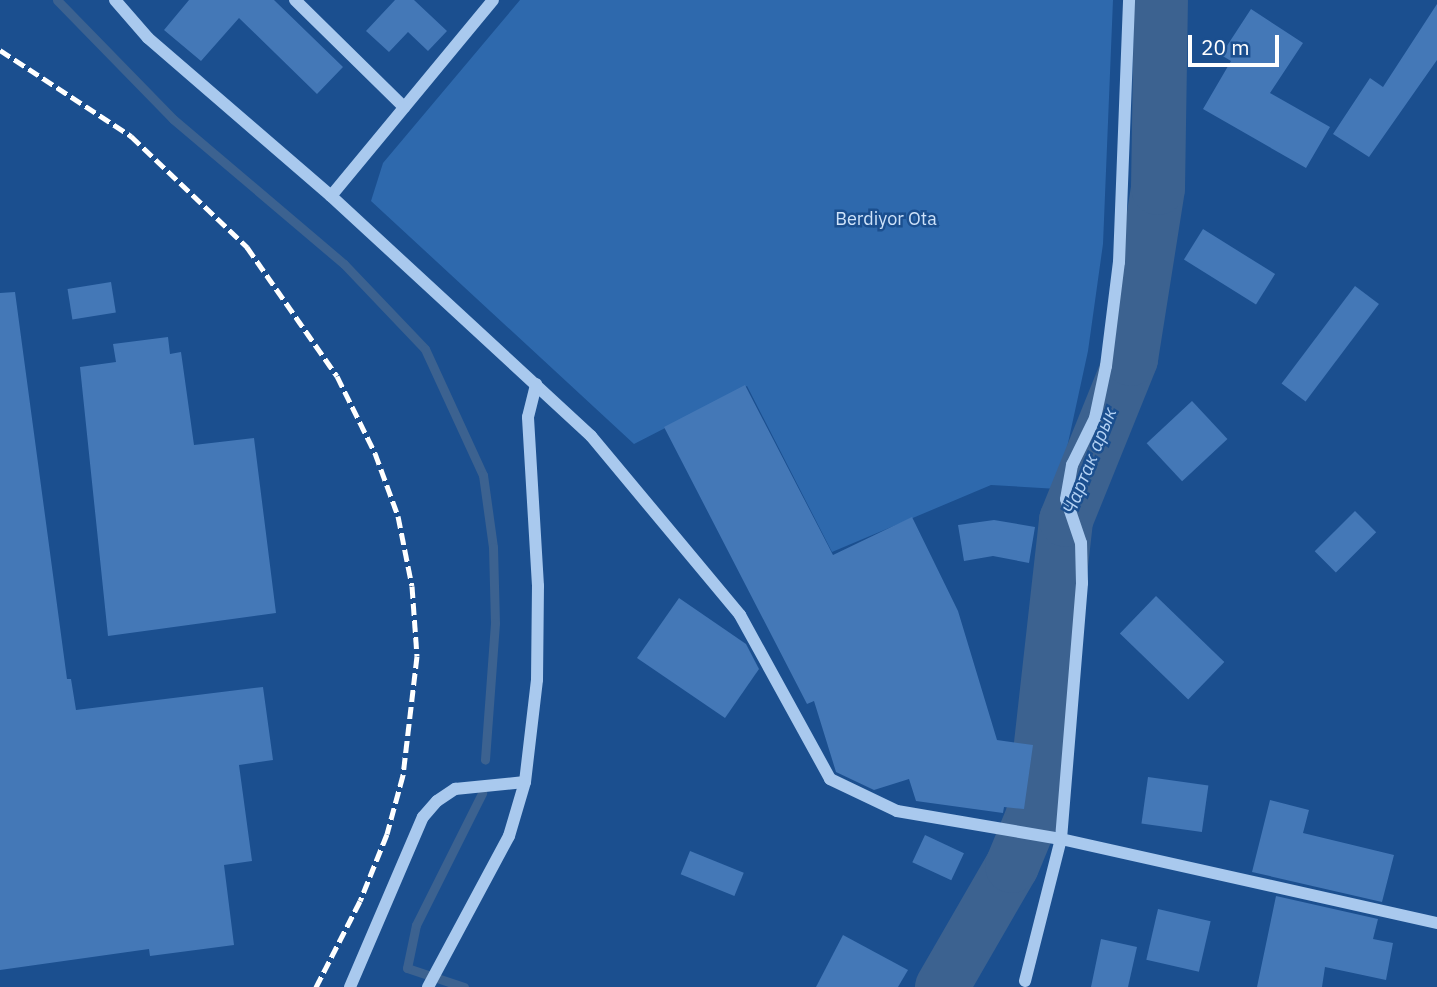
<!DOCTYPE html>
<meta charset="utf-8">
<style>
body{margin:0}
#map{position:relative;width:1437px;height:987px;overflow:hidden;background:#1b4f8f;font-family:"IBM Plex Sans",sans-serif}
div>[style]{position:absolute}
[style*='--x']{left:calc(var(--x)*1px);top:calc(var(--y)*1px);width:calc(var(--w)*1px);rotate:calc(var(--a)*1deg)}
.green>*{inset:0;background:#2e69ad}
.stream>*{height:9px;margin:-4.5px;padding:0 4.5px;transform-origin:4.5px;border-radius:4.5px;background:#3c6290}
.river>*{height:54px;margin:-27px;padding:0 27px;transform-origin:27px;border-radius:27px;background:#3c6290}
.building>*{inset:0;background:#4478b7;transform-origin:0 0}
.minor>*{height:12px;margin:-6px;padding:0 6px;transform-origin:6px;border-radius:6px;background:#a9c9ee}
.rail>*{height:5px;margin-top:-2.5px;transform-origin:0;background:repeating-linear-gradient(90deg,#fff 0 12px,transparent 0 17px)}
span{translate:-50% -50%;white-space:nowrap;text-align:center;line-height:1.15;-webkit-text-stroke:5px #1b4f8f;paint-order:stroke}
.park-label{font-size:18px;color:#cfe3fa}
.water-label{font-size:19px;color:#b5d3f5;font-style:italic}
.scale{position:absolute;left:1188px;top:35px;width:91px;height:32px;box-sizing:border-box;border:4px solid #fff;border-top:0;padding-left:9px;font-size:21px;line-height:24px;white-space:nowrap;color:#fff;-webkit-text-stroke:5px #1b4f8f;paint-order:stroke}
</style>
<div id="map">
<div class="green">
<i style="clip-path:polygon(520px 0,1113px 0,1103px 244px,1088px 351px,1058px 489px,991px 485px,832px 552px,747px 386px,634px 444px,371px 201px,383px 163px)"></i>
</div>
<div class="stream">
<i style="--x:57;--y:0;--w:166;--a:45.7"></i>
<i style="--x:173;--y:119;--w:224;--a:40.3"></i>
<i style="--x:344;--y:264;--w:117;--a:46.4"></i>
<i style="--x:425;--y:349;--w:139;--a:65.3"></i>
<i style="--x:483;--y:475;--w:73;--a:82.1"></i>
<i style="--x:493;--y:547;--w:76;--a:88.5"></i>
<i style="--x:495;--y:623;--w:137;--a:94.2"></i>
<i style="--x:464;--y:987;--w:60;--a:-161.6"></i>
<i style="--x:407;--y:968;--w:44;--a:-78.2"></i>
<i style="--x:416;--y:925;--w:148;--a:-63.4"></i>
</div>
<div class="river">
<i style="--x:942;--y:987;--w:140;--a:-60"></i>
<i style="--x:1012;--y:866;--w:55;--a:-67.6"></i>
<i style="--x:1033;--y:815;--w:297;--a:-83.6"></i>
<i style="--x:1066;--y:520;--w:174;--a:-68"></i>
<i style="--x:1131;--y:359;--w:173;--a:-81"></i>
<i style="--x:1158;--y:188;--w:188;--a:-89.1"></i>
</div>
<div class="building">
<i style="clip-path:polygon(189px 0,274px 0,343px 67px,317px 94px,239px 18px,201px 61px,164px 30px)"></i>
<i style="clip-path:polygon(395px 0,414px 0,447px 31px,428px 51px,408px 32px,389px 52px,366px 31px)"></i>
<i style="clip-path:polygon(1437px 4px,1437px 60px,1369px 157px,1333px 134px,1370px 78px,1383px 87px)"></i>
<i style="clip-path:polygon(1251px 9px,1303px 43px,1270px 93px,1330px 127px,1306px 168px,1203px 109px,1231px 61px,1221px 55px)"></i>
<i style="left:1203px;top:229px;width:85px;height:36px;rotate:32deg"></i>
<i style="left:111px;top:282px;width:31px;height:44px;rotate:81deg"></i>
<i style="left:1355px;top:286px;width:30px;height:122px;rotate:37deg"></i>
<i style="clip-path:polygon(15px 292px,67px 679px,71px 679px,76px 710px,263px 687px,273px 760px,239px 765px,252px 861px,224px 865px,234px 945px,150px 956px,149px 949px,0 970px,0 293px)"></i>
<i style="clip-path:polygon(168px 337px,170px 354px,181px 352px,194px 445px,254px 438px,276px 613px,108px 636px,80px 367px,116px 362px,113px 344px)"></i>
<i style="clip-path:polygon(745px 385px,833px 555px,912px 517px,958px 611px,997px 740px,1033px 745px,1024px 809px,1004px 807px,1003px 813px,916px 801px,909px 779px,874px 790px,836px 772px,814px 701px,807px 704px,664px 427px)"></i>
<i style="left:1192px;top:401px;width:52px;height:62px;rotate:47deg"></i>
<i style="left:1355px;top:511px;width:30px;height:57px;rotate:45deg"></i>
<i style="clip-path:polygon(994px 520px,1035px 527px,1029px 563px,993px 556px,964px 561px,958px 525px)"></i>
<i style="left:1156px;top:596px;width:95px;height:52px;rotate:44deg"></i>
<i style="clip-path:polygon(679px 598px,746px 644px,759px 669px,725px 718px,637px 658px)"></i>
<i style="left:1148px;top:777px;width:61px;height:47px;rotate:8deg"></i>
<i style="clip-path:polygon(1270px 800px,1309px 810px,1303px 833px,1394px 855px,1382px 902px,1252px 872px)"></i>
<i style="left:925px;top:835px;width:43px;height:30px;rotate:25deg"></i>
<i style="left:690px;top:851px;width:58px;height:25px;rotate:22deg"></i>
<i style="clip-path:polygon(1276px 896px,1378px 919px,1373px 939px,1393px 943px,1386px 980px,1325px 967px,1322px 987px,1257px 987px)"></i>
<i style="left:1158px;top:909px;width:54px;height:52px;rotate:13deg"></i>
<i style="clip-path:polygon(843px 935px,908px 970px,898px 987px,816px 987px)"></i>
<i style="clip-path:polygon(1101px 939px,1137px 947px,1128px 987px,1091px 987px)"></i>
</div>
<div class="minor">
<i style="--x:115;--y:0;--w:50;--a:49"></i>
<i style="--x:148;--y:38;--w:242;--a:40.8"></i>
<i style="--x:331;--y:196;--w:354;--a:42.7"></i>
<i style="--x:591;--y:436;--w:233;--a:50.2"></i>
<i style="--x:740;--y:615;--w:187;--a:61.2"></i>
<i style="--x:830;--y:779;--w:74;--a:25.5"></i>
<i style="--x:897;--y:811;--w:166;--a:9.7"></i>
<i style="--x:1061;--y:839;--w:385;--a:12.6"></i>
<i style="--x:295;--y:0;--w:153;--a:44.5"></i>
<i style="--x:331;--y:196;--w:254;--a:-50.4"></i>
<i style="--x:1025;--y:981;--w:146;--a:-75.8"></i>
<i style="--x:1061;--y:839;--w:257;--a:-85.3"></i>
<i style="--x:1082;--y:583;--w:40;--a:-91.4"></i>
<i style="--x:1081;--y:543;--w:46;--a:-108.8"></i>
<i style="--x:1066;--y:499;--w:35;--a:-80"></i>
<i style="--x:1072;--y:465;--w:52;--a:-63.9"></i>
<i style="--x:1095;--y:418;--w:53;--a:-78.1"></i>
<i style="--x:1106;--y:366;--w:105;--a:-82.9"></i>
<i style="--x:1119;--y:262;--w:262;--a:-87.8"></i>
<i style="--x:350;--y:987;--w:185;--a:-66.8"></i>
<i style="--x:423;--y:817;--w:21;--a:-49"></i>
<i style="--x:437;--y:801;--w:22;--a:-34"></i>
<i style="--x:455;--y:789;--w:70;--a:-5.7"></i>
<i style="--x:428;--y:987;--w:171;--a:-61.8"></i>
<i style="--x:509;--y:836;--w:56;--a:-73.5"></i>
<i style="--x:525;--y:782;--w:103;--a:-83.3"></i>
<i style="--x:537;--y:680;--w:94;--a:-89.4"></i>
<i style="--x:538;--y:586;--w:169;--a:-93.4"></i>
<i style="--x:528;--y:417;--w:34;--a:-76"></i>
</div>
<div class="rail">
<i style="--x:0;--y:50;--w:157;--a:33.3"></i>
<i style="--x:131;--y:136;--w:161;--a:43.7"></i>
<i style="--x:247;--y:247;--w:157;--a:55.1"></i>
<i style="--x:337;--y:376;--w:86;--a:63.7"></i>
<i style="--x:375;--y:453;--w:67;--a:69.9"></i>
<i style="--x:398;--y:516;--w:71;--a:78.7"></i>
<i style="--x:412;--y:586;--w:70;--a:85.9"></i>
<i style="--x:417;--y:656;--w:120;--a:96.7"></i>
<i style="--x:403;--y:775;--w:61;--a:105.2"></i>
<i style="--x:387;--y:834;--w:72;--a:111.9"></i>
<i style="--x:360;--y:901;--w:97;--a:117.1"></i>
</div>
<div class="park-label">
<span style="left:886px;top:219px">Berdiyor Ota</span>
</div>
<div class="water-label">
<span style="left:1090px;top:461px;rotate:-68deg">Чартак арык</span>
</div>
<div class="scale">20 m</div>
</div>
